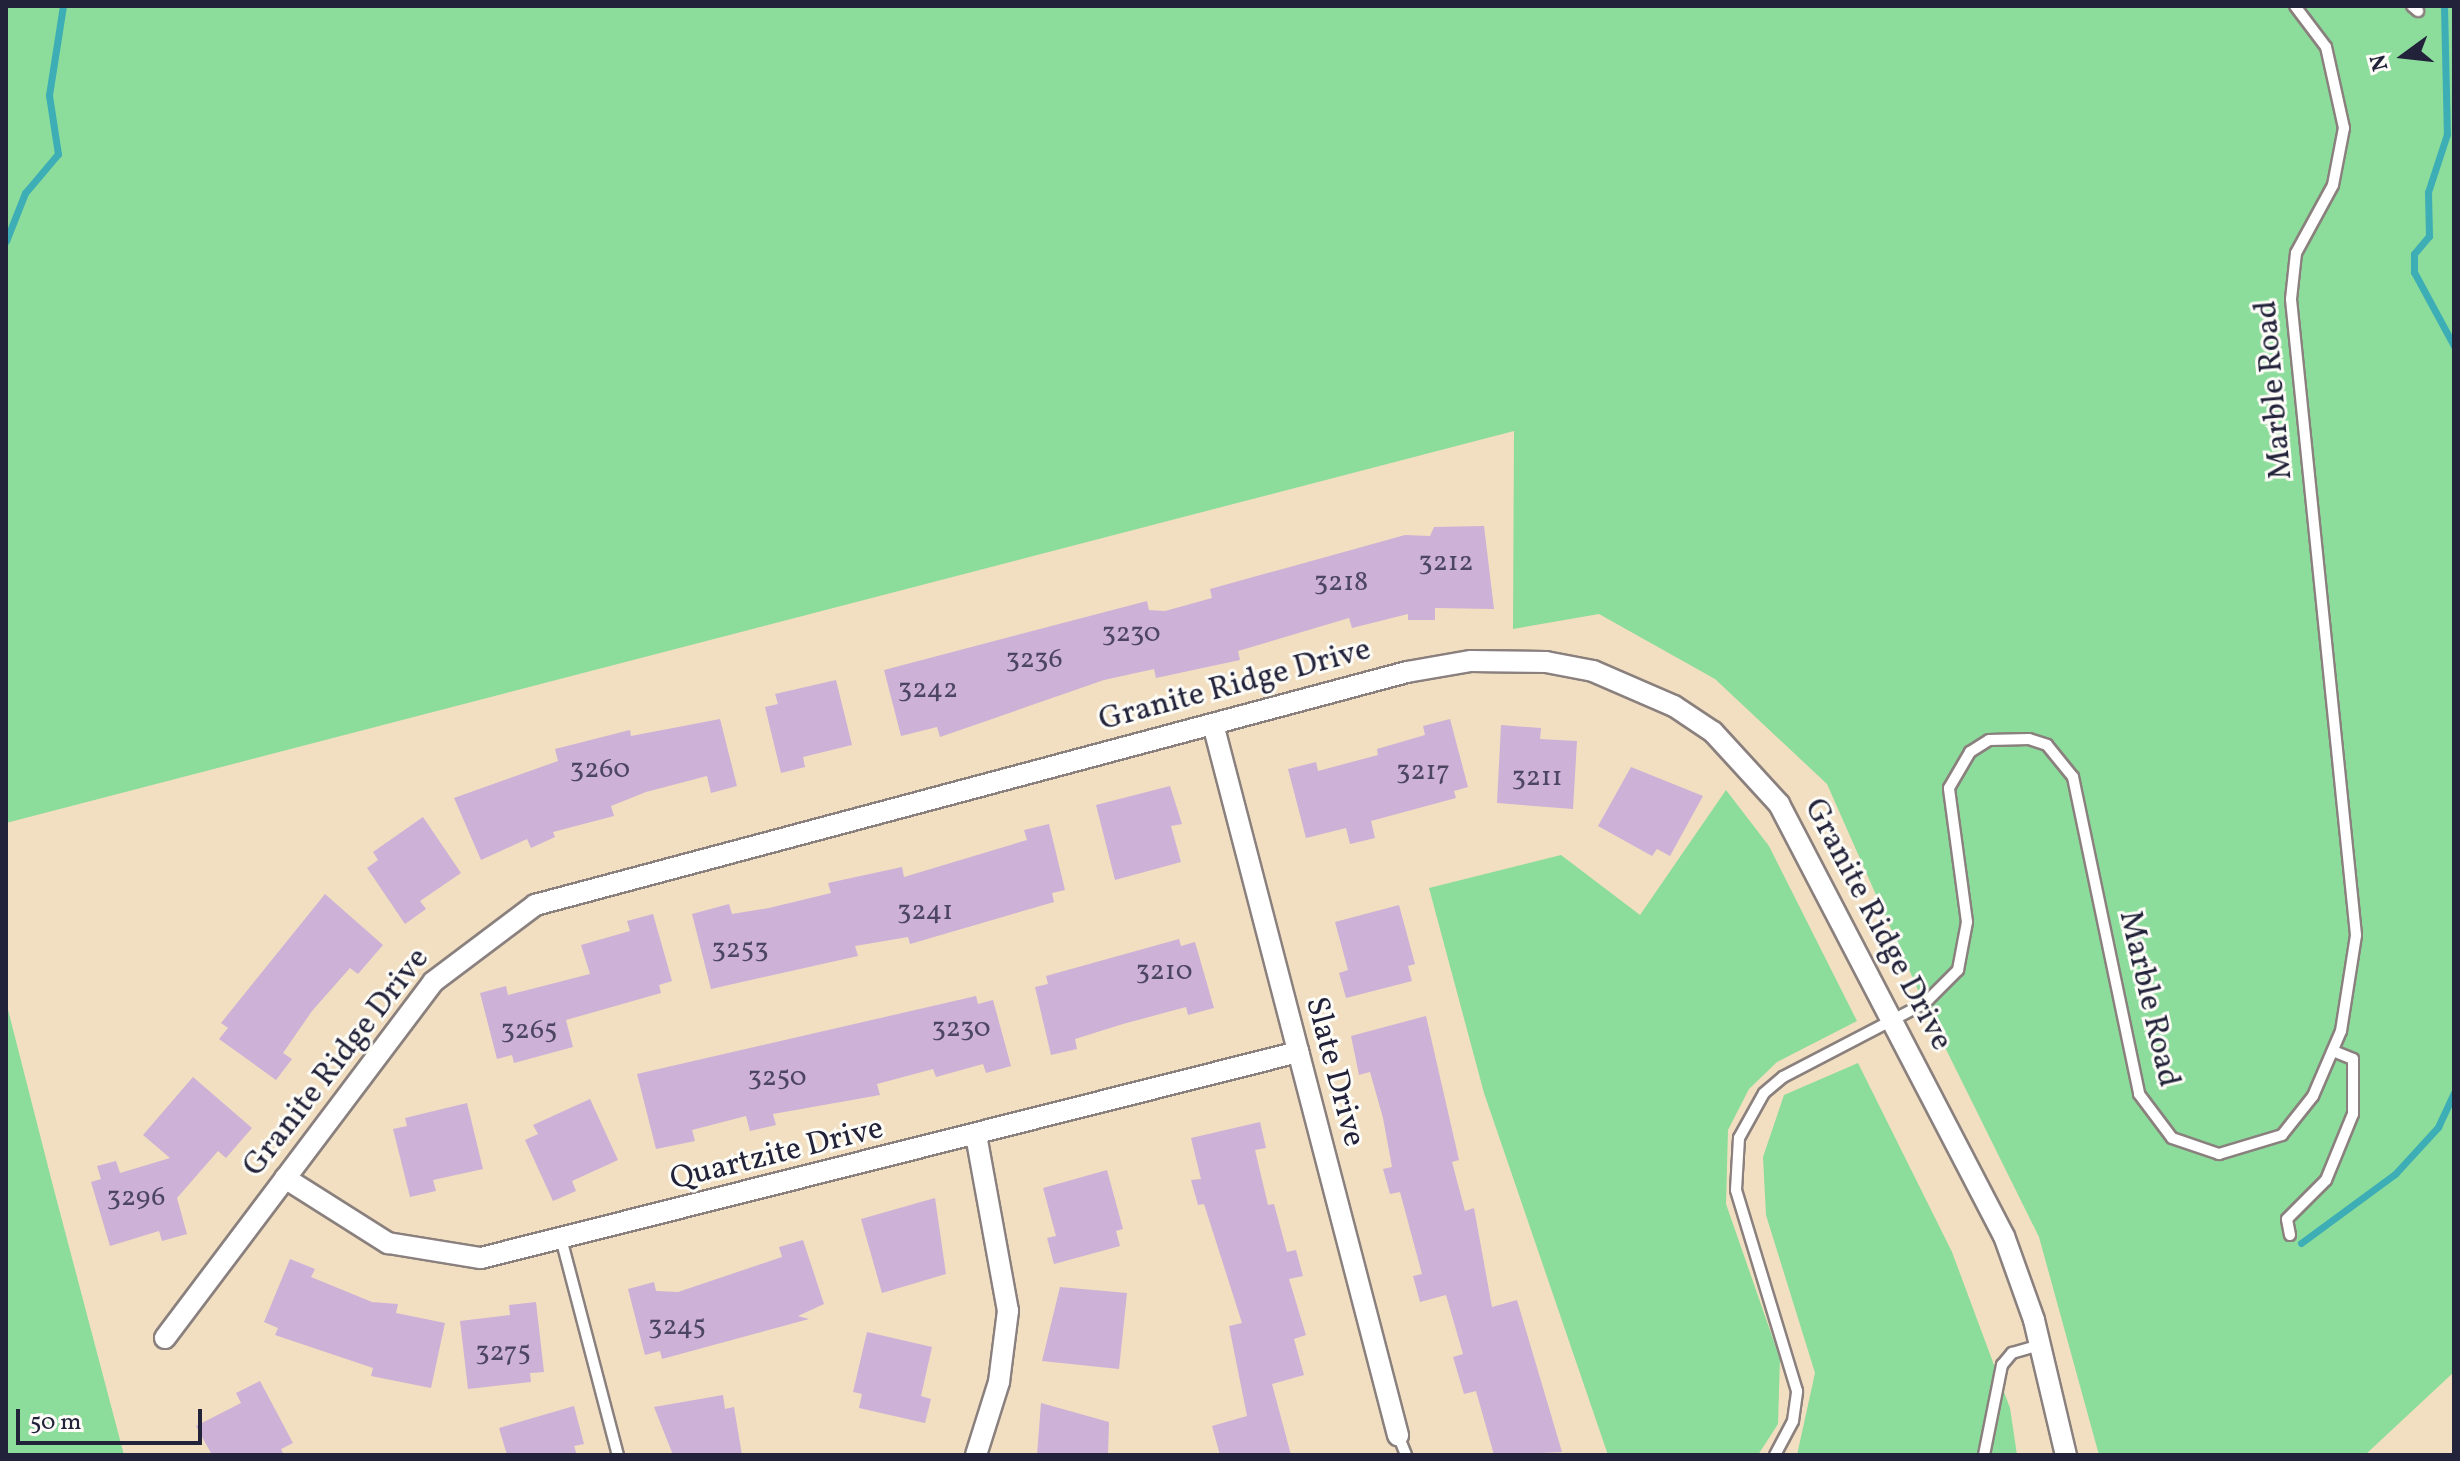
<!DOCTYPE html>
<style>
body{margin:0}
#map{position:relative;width:2460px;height:1461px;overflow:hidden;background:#f2dfc1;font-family:Vollkorn,serif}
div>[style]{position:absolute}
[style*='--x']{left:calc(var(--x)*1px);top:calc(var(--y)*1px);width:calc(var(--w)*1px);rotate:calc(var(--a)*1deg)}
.green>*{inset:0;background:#8cdc9b}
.stream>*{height:7px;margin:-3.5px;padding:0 3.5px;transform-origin:3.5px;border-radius:3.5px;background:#3daeb5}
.building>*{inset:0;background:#cdb1d6}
.roads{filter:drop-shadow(2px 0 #8a807e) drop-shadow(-2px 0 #8a807e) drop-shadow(0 2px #8a807e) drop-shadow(0 -2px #8a807e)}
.lane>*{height:10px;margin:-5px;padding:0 5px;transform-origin:5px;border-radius:5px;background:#fff}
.street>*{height:20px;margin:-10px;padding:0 10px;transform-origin:10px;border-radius:10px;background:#fff}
span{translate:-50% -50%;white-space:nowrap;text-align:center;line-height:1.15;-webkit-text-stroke:6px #fdfcf7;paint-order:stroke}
.number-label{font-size:28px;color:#4d4662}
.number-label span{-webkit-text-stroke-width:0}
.street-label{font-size:32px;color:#22223b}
.frame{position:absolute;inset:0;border:8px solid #22223b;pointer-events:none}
.north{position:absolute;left:2364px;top:16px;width:80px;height:80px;-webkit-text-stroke:6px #fdfcf7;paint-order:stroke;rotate:255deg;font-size:22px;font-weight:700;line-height:32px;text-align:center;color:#22223b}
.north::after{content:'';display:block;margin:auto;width:28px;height:36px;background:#22223b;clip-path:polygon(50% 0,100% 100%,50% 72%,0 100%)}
.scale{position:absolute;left:16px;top:1409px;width:186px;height:36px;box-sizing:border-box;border:4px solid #22223b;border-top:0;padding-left:10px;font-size:24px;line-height:28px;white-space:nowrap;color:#22223b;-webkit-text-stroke:6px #fdfcf7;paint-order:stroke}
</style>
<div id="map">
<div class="green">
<i style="clip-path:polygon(6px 6px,2454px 6px,2454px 1372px,2365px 1455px,2099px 1455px,2039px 1237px,1930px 1017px,1827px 784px,1715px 679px,1599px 614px,1513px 629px,1514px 431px,6px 823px)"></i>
<i style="clip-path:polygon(1726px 790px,1769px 846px,1857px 1021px,1777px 1062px,1749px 1089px,1728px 1130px,1726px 1204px,1780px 1359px,1778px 1424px,1758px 1455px,1608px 1455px,1484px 1093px,1429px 888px,1561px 855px,1640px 915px)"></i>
<i style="clip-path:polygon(6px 1002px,53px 1186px,124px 1455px,6px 1455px)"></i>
<i style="clip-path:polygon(1858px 1063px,1952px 1252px,2010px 1408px,2017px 1455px,1797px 1455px,1815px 1373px,1766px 1215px,1763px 1157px,1784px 1095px)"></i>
</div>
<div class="stream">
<i style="--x:2444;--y:6;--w:128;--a:88.7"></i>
<i style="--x:2447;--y:134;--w:61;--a:108.1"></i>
<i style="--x:2428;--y:192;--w:44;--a:88.7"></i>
<i style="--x:2429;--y:236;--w:23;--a:130"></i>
<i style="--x:2414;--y:254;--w:18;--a:90"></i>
<i style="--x:2414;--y:272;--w:84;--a:61.6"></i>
<i style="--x:6;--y:241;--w:52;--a:-68.4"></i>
<i style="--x:25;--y:193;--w:51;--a:-49.8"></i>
<i style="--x:58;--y:154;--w:60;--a:-98.7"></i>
<i style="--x:49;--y:95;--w:90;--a:-81.1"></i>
<i style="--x:2301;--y:1243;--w:117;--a:-36.3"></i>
<i style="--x:2395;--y:1174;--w:64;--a:-47.5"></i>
<i style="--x:2438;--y:1127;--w:38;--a:-65"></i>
</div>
<div class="building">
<i style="clip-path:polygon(1484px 526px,1494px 609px,1435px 608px,1435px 620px,1408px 620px,1408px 614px,1352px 628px,1349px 618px,1238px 651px,1240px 660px,1156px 678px,1154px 669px,1104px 680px,940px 737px,937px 727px,901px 736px,884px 670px,1147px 601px,1149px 610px,1165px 611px,1212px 598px,1210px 589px,1405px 535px,1430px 536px,1434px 527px)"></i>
<i style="clip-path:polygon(836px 680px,852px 745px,803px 757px,805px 767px,781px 773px,765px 707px,778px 704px,775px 694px)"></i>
<i style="clip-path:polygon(720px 719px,737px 786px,711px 793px,707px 776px,646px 792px,611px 806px,614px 816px,553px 832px,555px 837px,531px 848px,527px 839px,481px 860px,454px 798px,558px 761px,555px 749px,630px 730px,631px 736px)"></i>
<i style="clip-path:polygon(1450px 719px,1468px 787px,1454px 791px,1456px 798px,1371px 821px,1375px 838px,1350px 844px,1346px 828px,1306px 838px,1288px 769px,1316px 762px,1318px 771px,1378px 755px,1377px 749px,1425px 735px,1423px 726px)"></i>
<i style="clip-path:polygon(1501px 725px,1541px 728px,1540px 739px,1577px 741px,1573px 809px,1497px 803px)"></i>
<i style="clip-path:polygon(1631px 767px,1703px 796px,1670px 856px,1657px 849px,1652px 856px,1598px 826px)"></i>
<i style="clip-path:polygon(1170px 786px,1182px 824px,1171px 826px,1181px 862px,1115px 880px,1096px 805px)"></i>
<i style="clip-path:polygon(423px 817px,461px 873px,420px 901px,426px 909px,405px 924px,367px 868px,378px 860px,373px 852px)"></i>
<i style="clip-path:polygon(1049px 824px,1065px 890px,1052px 893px,1054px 902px,910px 944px,908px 937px,855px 946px,858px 956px,711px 989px,692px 914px,729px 904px,732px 914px,769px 908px,831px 893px,828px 883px,902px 867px,904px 877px,1027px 840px,1024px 830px)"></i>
<i style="clip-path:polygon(325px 894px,383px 945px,358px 974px,350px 968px,312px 1011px,283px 1053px,292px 1059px,276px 1080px,219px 1039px,228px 1028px,221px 1023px)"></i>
<i style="clip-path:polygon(1399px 905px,1415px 964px,1408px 966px,1412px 981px,1346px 998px,1339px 973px,1348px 970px,1335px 922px)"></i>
<i style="clip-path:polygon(653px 914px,672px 981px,659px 985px,661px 993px,566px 1020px,573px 1047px,514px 1063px,512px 1055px,497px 1059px,480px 993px,506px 986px,508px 995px,590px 974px,581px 945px,630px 931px,627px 921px)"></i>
<i style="clip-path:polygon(1179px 939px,1181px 946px,1195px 942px,1214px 1008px,1188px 1015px,1186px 1007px,1123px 1024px,1075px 1039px,1077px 1049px,1051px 1055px,1035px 987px,1048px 984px,1046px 976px)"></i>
<i style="clip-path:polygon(976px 996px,978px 1004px,993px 1000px,1011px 1066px,986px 1073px,983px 1064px,936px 1077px,933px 1069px,877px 1084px,880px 1095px,773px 1114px,776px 1125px,750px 1131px,746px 1116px,692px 1130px,695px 1141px,656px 1149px,637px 1074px)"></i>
<i style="clip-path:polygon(1426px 1016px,1459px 1160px,1452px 1162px,1465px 1211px,1474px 1208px,1492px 1307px,1517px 1300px,1562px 1452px,1494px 1455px,1476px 1391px,1464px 1394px,1453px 1357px,1463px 1354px,1446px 1295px,1420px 1302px,1413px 1276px,1422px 1274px,1400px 1192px,1390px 1194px,1383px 1169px,1392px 1167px,1383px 1118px,1370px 1072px,1359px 1075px,1351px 1036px)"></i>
<i style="clip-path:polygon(193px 1077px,252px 1128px,226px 1158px,218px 1151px,177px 1198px,187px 1234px,162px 1241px,159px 1231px,110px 1246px,91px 1182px,101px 1179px,97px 1166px,116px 1161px,120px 1173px,170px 1158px,143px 1135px)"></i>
<i style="clip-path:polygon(590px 1099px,618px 1160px,572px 1181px,576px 1191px,553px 1201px,525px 1140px,538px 1134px,533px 1125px)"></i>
<i style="clip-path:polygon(467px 1103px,483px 1169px,433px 1180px,436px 1191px,410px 1197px,393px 1129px,407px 1126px,405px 1118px)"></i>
<i style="clip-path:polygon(1260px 1122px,1266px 1148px,1255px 1150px,1268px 1205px,1274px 1204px,1287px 1252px,1296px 1250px,1303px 1276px,1289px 1279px,1306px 1335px,1294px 1339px,1304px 1375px,1272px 1384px,1291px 1455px,1220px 1455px,1212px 1426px,1247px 1416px,1229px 1326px,1242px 1323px,1204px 1204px,1198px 1205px,1191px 1180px,1201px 1179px,1191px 1138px)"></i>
<i style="clip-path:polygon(1107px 1170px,1123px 1229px,1116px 1231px,1120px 1246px,1054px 1264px,1047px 1238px,1056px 1236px,1043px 1188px)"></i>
<i style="clip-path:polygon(935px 1198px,946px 1274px,882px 1293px,861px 1219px)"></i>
<i style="clip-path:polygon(803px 1240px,824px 1304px,798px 1316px,809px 1319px,662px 1359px,660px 1351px,645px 1355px,628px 1289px,654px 1282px,656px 1291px,678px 1292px,782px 1257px,779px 1247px)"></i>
<i style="clip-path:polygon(290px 1259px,315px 1269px,311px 1277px,372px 1302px,398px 1304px,396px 1313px,445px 1323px,431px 1388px,371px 1376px,373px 1368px,275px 1335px,278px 1328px,264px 1322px)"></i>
<i style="clip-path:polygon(1060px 1287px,1127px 1293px,1119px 1369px,1042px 1361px)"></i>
<i style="clip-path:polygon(536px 1302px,544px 1372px,530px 1373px,531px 1382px,468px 1389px,460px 1321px,510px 1315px,509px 1305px)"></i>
<i style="clip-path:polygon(867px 1332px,932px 1347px,921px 1396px,931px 1399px,925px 1423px,859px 1408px,862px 1394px,853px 1392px)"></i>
<i style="clip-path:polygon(260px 1381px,293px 1443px,281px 1449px,284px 1455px,212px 1455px,196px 1426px,241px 1403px,236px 1393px)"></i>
<i style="clip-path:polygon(723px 1395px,725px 1409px,734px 1407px,742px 1455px,673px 1455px,654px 1407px)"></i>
<i style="clip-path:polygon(1041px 1403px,1109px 1422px,1108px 1455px,1037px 1455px)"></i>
<i style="clip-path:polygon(574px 1406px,584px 1444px,574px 1446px,577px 1455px,507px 1455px,499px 1428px)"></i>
</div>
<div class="roads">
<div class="lane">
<i style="--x:2412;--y:6;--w:8;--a:40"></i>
<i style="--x:2290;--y:1235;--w:16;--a:-101"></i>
<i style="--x:2287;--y:1219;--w:55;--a:-45"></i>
<i style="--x:2326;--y:1180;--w:71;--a:-67.8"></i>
<i style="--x:2353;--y:1114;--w:55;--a:-90"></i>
<i style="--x:2353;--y:1059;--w:22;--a:-158"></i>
<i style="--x:562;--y:1242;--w:220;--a:75.3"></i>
<i style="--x:1398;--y:1435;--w:22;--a:68"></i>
<i style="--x:1775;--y:1455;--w:38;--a:-62"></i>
<i style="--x:1793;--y:1421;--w:30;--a:-82"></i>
<i style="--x:1797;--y:1391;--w:210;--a:-106.9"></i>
<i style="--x:1736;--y:1190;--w:52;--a:-86.7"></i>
<i style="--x:1739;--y:1138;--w:51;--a:-60.9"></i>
<i style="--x:1764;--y:1093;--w:25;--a:-40"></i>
<i style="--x:1783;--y:1077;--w:160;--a:-27.5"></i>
<i style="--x:1925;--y:1003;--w:47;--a:-45"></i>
<i style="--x:1958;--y:970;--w:49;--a:-79.4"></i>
<i style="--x:1967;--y:922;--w:135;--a:-97.7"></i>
<i style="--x:1949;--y:788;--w:42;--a:-59.7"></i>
<i style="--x:1970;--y:752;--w:22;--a:-32"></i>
<i style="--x:1989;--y:740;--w:40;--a:-1.4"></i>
<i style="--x:2029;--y:739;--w:19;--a:18"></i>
<i style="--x:2047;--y:745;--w:41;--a:50.9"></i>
<i style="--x:2073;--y:777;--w:324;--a:78.2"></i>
<i style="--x:2139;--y:1094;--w:55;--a:53.1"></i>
<i style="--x:2172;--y:1138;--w:50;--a:18.8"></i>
<i style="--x:2219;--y:1154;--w:66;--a:-16.8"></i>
<i style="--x:2282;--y:1135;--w:50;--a:-51.5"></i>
<i style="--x:2313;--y:1096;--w:71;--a:-66.7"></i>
<i style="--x:2341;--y:1031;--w:97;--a:-81.1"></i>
<i style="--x:2356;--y:935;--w:639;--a:-95.84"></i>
<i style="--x:2291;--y:299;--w:46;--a:-83.8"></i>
<i style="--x:2296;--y:253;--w:77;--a:-61.4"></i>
<i style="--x:2333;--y:185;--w:58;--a:-79.1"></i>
<i style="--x:2344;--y:128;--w:83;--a:-102.5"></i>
<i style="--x:2326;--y:47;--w:51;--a:-127.1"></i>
<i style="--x:1984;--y:1455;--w:92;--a:-78.7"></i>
<i style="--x:2002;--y:1365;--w:16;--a:-50"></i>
<i style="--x:2012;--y:1353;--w:29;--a:-16"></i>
</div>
<div class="street">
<i style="--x:1213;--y:724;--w:735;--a:75.42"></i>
<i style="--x:285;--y:1178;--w:122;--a:32.3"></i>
<i style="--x:388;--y:1243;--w:94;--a:9.2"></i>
<i style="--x:481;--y:1258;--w:843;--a:-14.15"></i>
<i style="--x:165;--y:1338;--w:446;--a:-53"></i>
<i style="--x:433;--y:982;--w:128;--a:-37"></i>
<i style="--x:535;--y:905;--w:903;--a:-14.96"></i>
<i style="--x:1407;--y:672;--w:65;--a:-9.8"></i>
<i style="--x:1471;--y:661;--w:75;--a:0.8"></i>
<i style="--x:1546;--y:662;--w:48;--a:10.8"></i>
<i style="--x:1593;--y:671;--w:88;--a:23.4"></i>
<i style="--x:1674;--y:706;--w:47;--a:33.7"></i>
<i style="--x:1713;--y:732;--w:98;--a:47.5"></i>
<i style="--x:1779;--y:804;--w:487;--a:62.5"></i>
<i style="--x:2004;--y:1236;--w:89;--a:70.3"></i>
<i style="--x:2034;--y:1320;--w:139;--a:76.7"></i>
<i style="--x:976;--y:1455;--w:77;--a:-72.5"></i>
<i style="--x:999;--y:1382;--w:72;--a:-82.8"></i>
<i style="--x:1008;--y:1311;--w:179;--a:-100.3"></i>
</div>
</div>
<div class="number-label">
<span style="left:1446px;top:563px">3212</span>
<span style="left:1341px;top:583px">3218</span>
<span style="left:1131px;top:634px">3230</span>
<span style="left:1034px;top:660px">3236</span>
<span style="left:928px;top:690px">3242</span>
<span style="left:600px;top:770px">3260</span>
<span style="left:1423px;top:772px">3217</span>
<span style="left:1537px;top:778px">3211</span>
<span style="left:925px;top:912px">3241</span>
<span style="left:740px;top:950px">3253</span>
<span style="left:1164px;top:972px">3210</span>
<span style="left:961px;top:1029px">3230</span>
<span style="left:529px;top:1031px">3265</span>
<span style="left:777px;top:1078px">3250</span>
<span style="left:136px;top:1198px">3296</span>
<span style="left:677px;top:1327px">3245</span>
<span style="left:503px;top:1353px">3275</span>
</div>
<div class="street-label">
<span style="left:2275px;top:390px;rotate:-95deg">Marble Road</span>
<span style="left:1235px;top:686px;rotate:-15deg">Granite Ridge Drive</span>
<span style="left:1877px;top:925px;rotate:62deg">Granite Ridge Drive</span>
<span style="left:2148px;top:999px;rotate:77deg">Marble Road</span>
<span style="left:337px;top:1063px;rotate:-52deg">Granite Ridge Drive</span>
<span style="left:1334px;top:1072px;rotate:75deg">Slate Drive</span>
<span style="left:777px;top:1155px;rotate:-14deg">Quartzite Drive</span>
</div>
<div class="frame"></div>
<div class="north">N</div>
<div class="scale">50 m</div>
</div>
